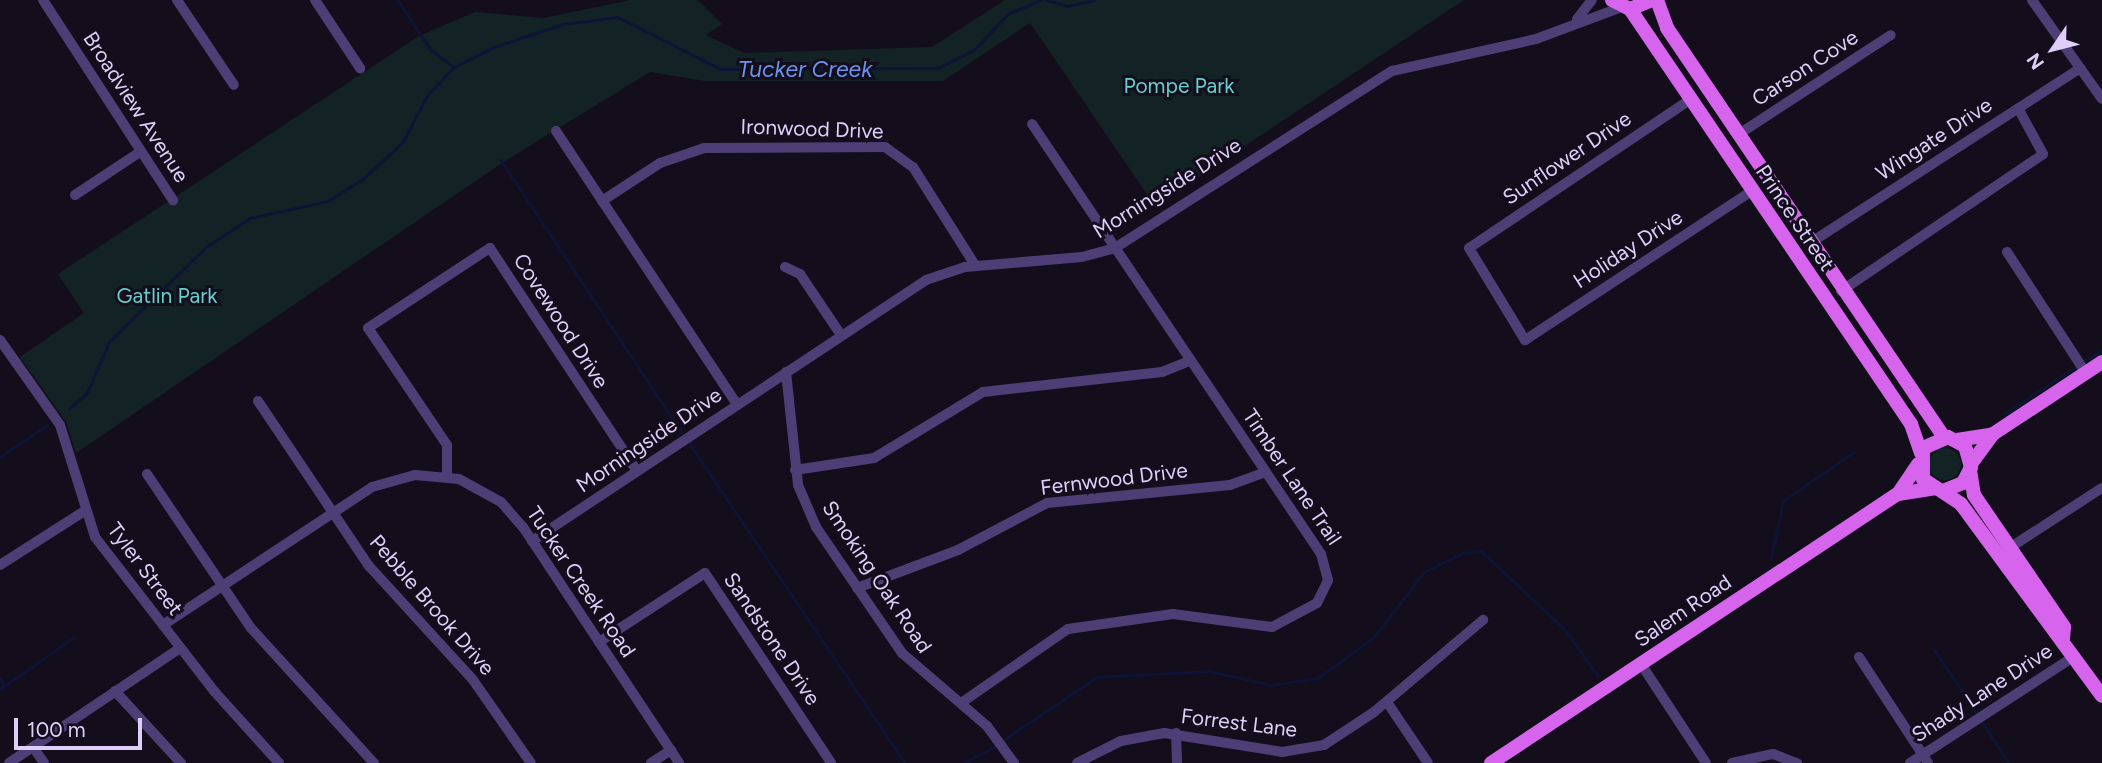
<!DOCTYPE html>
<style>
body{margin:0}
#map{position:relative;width:2102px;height:763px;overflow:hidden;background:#140e1c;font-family:Figtree,sans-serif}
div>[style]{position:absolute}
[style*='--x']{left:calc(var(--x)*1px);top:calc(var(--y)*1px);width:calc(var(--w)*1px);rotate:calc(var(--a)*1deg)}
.green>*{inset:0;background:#122225}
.round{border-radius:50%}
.stream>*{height:2.5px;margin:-1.25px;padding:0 1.25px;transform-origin:1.25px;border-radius:1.25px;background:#0e1435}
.minor>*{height:10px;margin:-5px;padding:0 5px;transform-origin:5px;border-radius:5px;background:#4d3f76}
.major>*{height:14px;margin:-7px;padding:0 7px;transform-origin:7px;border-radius:7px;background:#d764ec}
span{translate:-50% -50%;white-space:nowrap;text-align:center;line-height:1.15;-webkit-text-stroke:6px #140e1c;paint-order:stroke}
.street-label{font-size:21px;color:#ddcff9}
.park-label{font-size:21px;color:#65cfcc}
.water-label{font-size:23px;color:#6a93ec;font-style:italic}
.north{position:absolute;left:2018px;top:14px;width:70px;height:70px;-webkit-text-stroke:5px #140e1c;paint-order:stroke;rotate:235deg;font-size:19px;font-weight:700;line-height:28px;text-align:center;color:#ddcff9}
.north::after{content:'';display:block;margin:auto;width:24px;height:32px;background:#ddcff9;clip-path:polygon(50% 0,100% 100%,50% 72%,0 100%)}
.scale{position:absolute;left:14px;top:718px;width:128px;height:32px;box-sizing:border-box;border:4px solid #ddcff9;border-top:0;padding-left:9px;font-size:21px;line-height:24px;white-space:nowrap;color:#ddcff9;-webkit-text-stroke:5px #140e1c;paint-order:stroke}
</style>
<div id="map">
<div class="green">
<i style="clip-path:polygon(631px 0,698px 0,722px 24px,706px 35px,744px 53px,932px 47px,1005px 0,1464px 0,1155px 206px,1030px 23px,943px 81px,705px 81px,650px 72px,502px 163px,76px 453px,66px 422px,20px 357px,84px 313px,58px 274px,419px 36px,475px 12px,543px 18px)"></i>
<i class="round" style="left:1929px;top:448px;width:32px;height:32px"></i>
</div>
<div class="stream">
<i style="--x:398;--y:0;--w:60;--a:56.6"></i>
<i style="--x:431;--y:50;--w:27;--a:36"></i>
<i style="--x:1047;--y:0;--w:22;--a:16"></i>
<i style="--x:1068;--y:6;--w:27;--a:-13"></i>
<i style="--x:501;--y:160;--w:327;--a:56.4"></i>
<i style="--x:2086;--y:360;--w:19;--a:-32"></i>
<i style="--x:69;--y:409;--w:24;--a:-42"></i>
<i style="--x:87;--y:393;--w:56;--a:-66.7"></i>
<i style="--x:109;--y:342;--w:136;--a:-44.4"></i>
<i style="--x:206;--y:247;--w:53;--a:-33.4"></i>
<i style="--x:250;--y:218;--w:80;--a:-12.3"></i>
<i style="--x:328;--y:201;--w:41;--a:-32.2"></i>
<i style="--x:363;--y:179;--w:53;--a:-42.7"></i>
<i style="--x:402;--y:143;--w:55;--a:-62"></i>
<i style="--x:428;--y:94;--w:37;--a:-46"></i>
<i style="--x:454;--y:67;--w:45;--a:-26.6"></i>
<i style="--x:494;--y:47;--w:73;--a:-18.4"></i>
<i style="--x:563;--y:24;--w:55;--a:-7.3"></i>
<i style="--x:618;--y:17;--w:115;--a:26.8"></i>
<i style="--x:721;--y:69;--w:217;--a:-0.3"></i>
<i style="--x:938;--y:68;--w:40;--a:-26.6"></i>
<i style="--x:974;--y:50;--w:50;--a:-46.6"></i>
<i style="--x:1008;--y:14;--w:36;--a:-23"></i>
<i style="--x:2004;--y:414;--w:84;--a:-33.3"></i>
<i style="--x:690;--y:444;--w:385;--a:56"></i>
<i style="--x:0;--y:457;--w:57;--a:-34.2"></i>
<i style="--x:1771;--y:558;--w:58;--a:-78.1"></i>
<i style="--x:1783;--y:501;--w:86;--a:-34.6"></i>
<i style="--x:1934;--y:649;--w:77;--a:56.1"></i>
<i style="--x:0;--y:678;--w:9;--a:63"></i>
<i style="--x:0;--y:689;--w:90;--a:-35.1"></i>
<i style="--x:1983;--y:723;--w:48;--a:57"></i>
<i style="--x:1005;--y:739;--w:111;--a:-34"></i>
<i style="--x:1097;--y:677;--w:112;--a:-3.1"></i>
<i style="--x:1209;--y:671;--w:65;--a:12.5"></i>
<i style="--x:1272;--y:685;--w:47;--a:-8.7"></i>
<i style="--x:1318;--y:678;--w:69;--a:-36.2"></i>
<i style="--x:1374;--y:637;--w:82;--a:-52.4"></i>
<i style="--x:1424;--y:572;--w:43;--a:-26"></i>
<i style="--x:1463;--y:553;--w:18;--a:-6"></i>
<i style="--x:1481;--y:551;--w:115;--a:42.9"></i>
<i style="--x:1565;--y:629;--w:57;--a:54.9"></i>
<i style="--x:963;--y:763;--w:37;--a:-27"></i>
</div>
<div class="minor">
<i style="--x:43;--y:0;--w:239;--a:57"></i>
<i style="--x:177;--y:0;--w:102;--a:56.2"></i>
<i style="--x:315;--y:0;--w:82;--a:56.5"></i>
<i style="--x:2032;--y:0;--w:121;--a:54.7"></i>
<i style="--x:1577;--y:19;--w:24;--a:-52"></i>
<i style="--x:1691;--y:99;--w:267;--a:146.1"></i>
<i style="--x:1469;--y:248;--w:108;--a:58.7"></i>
<i style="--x:1525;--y:340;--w:272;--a:-33.3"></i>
<i style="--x:556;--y:131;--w:328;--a:56.5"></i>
<i style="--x:1739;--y:134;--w:181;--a:-33.1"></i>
<i style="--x:75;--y:195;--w:78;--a:-33.5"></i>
<i style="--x:602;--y:201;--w:69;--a:-33.2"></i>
<i style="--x:660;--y:163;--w:46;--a:-18.8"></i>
<i style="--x:704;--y:148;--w:181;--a:-0.3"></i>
<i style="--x:885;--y:147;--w:34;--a:36"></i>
<i style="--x:913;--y:167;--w:116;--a:57.7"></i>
<i style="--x:1810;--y:243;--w:322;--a:-32.9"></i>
<i style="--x:2007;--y:252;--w:145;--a:56.9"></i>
<i style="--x:785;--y:267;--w:17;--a:25"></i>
<i style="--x:800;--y:274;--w:73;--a:56.1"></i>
<i style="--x:1841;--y:291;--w:244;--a:-34.1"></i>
<i style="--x:2043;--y:154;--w:52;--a:-118.5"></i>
<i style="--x:0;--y:340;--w:104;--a:54.8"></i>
<i style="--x:60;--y:425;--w:117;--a:72.6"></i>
<i style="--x:95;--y:537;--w:195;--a:52.3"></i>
<i style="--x:214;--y:691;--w:97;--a:47.9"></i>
<i style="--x:786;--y:372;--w:114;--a:83.9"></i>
<i style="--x:798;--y:485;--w:46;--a:66.8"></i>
<i style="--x:816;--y:527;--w:153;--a:55.7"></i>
<i style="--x:902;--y:653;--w:112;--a:40.7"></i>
<i style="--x:987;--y:726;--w:46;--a:53.9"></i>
<i style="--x:258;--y:401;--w:199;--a:56.1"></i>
<i style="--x:369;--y:566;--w:154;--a:47.6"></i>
<i style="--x:473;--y:680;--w:101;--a:55.1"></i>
<i style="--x:795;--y:470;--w:80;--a:-8.6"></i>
<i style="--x:874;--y:458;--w:127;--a:-31.2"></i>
<i style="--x:983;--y:392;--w:180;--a:-6.4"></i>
<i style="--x:1162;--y:372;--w:31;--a:-22"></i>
<i style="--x:147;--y:474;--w:186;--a:56"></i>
<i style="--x:251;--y:628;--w:183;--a:47.7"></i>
<i style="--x:447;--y:476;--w:31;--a:-90"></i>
<i style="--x:447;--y:445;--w:141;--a:-124"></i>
<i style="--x:368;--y:328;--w:146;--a:-33.3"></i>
<i style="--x:490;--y:248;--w:267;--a:56.6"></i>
<i style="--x:532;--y:541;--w:473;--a:-33.5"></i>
<i style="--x:926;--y:280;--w:41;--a:-18.4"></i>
<i style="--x:965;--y:267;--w:117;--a:-4.9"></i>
<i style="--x:1082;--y:257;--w:34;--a:-15"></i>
<i style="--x:1115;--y:248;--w:329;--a:-32.6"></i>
<i style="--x:1392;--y:71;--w:148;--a:-12.5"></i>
<i style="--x:1536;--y:39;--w:92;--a:-20.4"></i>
<i style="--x:2011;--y:547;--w:108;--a:-33"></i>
<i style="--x:0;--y:565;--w:98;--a:-32.6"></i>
<i style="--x:857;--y:588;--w:108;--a:-20.6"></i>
<i style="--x:958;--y:550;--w:101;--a:-27.8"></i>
<i style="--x:1047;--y:503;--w:184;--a:-5.6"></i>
<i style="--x:1230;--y:485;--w:37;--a:-20"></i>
<i style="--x:163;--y:625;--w:250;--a:-33.4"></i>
<i style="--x:372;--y:487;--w:45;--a:-15.6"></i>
<i style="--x:415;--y:475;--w:44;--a:5.2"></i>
<i style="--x:459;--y:479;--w:48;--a:28.7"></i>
<i style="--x:501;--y:502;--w:33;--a:49"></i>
<i style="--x:523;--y:527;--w:283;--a:56.5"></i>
<i style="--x:599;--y:642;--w:126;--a:-33.1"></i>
<i style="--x:705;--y:573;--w:228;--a:56.4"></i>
<i style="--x:1859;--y:657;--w:126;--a:56.9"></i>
<i style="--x:1641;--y:664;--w:118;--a:56.7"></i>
<i style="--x:115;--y:691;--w:98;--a:47.5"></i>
<i style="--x:1387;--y:702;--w:73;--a:56.1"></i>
<i style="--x:961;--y:703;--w:130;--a:-34.7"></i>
<i style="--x:1068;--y:629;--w:106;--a:-8.1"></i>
<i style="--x:1173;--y:614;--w:100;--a:7.5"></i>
<i style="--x:1272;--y:627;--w:51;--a:-28.1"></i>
<i style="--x:1317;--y:603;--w:25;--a:-64"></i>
<i style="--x:1328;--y:580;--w:27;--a:-105"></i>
<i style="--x:1321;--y:554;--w:518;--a:-123.9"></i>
<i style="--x:1176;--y:733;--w:30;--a:88"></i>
<i style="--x:33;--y:747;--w:19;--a:55"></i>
<i style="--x:9;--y:763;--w:206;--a:-33.9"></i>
<i style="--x:651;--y:763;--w:24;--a:-33"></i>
<i style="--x:1077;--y:763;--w:49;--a:-26.6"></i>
<i style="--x:1121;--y:741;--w:44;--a:-10.5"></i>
<i style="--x:1164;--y:733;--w:120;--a:9.1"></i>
<i style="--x:1282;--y:752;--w:43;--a:-9.5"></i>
<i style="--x:1324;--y:745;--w:60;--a:-33.4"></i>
<i style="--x:1374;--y:712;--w:143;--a:-40.2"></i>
<i style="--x:1732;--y:763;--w:42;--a:-12.4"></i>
<i style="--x:1773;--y:754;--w:26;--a:21"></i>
<i style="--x:1910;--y:763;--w:197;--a:-33"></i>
</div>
<div class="major">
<i style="--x:1612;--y:0;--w:20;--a:27"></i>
<i style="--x:1630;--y:9;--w:24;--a:-22"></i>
<i style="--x:1657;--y:0;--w:30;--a:70"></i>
<i style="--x:1667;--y:28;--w:494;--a:55.9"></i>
<i style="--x:1630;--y:9;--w:501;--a:55.9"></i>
<i style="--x:1911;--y:424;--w:31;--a:71"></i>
<i style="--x:1957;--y:440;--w:36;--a:-9"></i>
<i style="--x:1971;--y:464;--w:37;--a:-54"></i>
<i style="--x:1993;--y:434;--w:131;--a:-33.4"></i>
<i style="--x:1970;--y:470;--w:25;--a:81"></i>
<i style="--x:1974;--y:495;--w:160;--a:55.7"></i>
<i style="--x:2064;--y:627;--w:12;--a:95"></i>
<i style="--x:1943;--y:491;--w:22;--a:-22"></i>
<i style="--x:1963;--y:483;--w:18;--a:-63"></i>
<i style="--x:1971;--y:467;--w:22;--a:-106"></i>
<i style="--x:1965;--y:446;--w:19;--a:-152"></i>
<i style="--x:1948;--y:437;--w:27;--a:156"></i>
<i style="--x:1923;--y:448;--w:31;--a:90"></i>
<i style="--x:1923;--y:479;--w:45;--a:33.3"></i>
<i style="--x:1961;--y:504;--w:238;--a:53.7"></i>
<i style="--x:1898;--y:494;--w:36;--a:-56"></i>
<i style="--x:1491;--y:763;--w:488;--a:-33.5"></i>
<i style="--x:1898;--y:494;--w:37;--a:-9"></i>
</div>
<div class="street-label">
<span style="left:1805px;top:68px;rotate:-33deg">Carson Cove</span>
<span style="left:136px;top:107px;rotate:57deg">Broadview Avenue</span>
<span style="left:812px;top:129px;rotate:2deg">Ironwood Drive</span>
<span style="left:1934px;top:139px;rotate:-33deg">Wingate Drive</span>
<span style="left:1567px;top:158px;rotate:-34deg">Sunflower Drive</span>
<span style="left:1167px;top:188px;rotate:-32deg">Morningside Drive</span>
<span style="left:1795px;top:218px;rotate:56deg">Prince Street</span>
<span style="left:1628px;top:249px;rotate:-33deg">Holiday Drive</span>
<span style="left:561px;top:321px;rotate:57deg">Covewood Drive</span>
<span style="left:649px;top:440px;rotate:-34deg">Morningside Drive</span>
<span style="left:1292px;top:477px;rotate:56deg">Timber Lane Trail</span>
<span style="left:1114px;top:479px;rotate:-7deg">Fernwood Drive</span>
<span style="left:145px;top:569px;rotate:53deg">Tyler Street</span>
<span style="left:877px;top:577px;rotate:56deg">Smoking Oak Road</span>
<span style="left:581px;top:582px;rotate:56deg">Tucker Creek Road</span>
<span style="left:432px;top:605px;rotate:49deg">Pebble Brook Drive</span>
<span style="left:1683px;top:611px;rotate:-34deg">Salem Road</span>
<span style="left:772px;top:639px;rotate:56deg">Sandstone Drive</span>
<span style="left:1982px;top:693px;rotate:-33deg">Shady Lane Drive</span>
<span style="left:1239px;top:723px;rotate:7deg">Forrest Lane</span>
</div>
<div class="park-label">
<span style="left:1179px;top:86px">Pompe Park</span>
<span style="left:167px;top:296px">Gatlin Park</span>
</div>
<div class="water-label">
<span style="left:805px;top:69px">Tucker Creek</span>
</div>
<div class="north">N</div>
<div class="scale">100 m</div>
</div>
